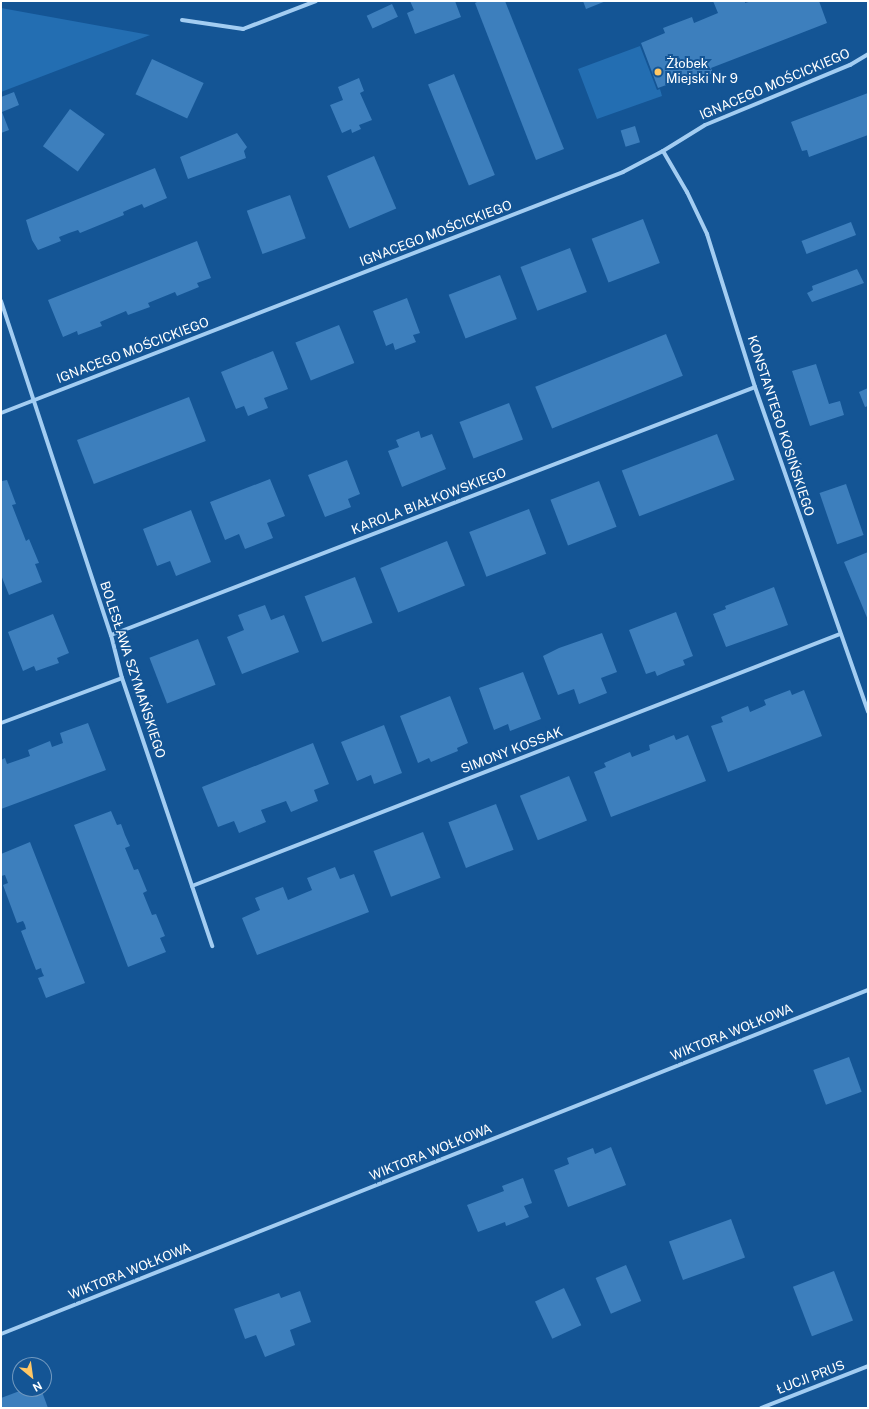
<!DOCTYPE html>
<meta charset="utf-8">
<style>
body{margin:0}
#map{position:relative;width:869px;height:1409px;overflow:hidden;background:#145595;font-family:"Public Sans",sans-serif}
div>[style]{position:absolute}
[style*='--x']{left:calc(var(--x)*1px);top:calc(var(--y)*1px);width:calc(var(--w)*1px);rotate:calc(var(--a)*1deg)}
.green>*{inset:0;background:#236eb2}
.building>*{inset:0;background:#3d7fbd;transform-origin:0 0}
.minor>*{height:4px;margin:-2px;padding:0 2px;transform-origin:2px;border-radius:2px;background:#a3cdf2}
.dots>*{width:11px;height:11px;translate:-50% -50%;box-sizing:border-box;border:2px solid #145595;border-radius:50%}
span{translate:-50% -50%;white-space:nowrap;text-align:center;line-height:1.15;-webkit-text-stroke:4px #145595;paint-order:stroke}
.poi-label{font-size:13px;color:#fff}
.left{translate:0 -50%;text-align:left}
.street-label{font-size:13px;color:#fff}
.frame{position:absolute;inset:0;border:2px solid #fff;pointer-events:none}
.north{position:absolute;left:12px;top:1357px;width:40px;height:40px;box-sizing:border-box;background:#145595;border:1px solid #7299bf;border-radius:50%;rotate:151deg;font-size:11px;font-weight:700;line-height:16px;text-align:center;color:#fff}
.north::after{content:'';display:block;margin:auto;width:14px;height:18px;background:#ffc765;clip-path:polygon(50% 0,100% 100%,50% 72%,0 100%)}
</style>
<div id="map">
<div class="green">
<i style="clip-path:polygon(1px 8px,150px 35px,1px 92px)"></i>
<i style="clip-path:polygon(640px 46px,657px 90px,660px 89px,662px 96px,597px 119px,578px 69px)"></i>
</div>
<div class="building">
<i style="clip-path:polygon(410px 1px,455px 1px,461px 17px,415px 34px,407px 13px,414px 10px)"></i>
<i style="clip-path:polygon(479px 1px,505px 1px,564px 149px,536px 160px,475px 3px)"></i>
<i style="clip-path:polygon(583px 1px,606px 1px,586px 9px)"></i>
<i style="clip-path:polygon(713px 1px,745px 1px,745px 3px,752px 1px,819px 1px,827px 23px,711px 68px,713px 73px,685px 84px,683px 79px,658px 88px,641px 43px,665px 33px,663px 28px,692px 17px,694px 23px,718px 13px)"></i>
<i style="left:392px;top:4px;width:14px;height:28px;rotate:65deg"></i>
<i style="left:152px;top:59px;width:57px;height:39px;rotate:25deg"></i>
<i style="left:454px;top:74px;width:109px;height:28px;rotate:68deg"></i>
<i style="clip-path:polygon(359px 78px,364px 91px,360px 93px,372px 120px,359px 125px,361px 129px,352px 133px,351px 129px,342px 133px,330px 105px,343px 100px,338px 87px)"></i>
<i style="clip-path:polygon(14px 92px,19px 105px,2px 112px,9px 130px,1px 133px,1px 97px)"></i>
<i style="clip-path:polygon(868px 93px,868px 135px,809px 157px,807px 150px,802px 151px,791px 122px)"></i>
<i style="left:70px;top:109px;width:43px;height:46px;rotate:36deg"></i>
<i style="left:635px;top:126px;width:17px;height:15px;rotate:73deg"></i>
<i style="clip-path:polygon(237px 133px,247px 147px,244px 151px,246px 158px,188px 179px,180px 157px)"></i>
<i style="left:374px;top:156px;width:57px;height:51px;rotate:67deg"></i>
<i style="clip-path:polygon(155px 168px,167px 198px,144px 208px,142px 204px,132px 208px,123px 212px,124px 215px,80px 233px,78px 230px,69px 233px,59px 237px,61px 241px,38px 250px,32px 240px,26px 220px)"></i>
<i style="left:290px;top:195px;width:46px;height:46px;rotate:70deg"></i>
<i style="left:643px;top:219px;width:47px;height:55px;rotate:69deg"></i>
<i style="left:851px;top:222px;width:14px;height:53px;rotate:69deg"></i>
<i style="clip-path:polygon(197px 241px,211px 278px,197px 283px,199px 287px,177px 296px,175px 292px,148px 303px,150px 307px,128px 315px,126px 311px,100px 322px,102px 326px,78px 335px,77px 331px,63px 337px,48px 300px)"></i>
<i style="left:570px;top:248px;width:47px;height:53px;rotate:69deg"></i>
<i style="clip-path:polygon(857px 269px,864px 283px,812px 302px,807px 293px,813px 290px,812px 286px)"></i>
<i style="left:500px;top:275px;width:47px;height:55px;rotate:69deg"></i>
<i style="clip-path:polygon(407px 298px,420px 333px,413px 335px,416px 342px,395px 350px,393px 343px,386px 346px,373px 311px)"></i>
<i style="left:339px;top:325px;width:41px;height:47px;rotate:68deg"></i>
<i style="left:666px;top:334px;width:45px;height:141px;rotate:68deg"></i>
<i style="clip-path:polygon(273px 351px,288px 389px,264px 398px,268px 408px,248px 416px,244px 406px,236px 409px,221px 372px)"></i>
<i style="clip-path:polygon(816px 364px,829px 404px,840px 401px,844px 415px,810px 426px,792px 371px)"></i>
<i style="clip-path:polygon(868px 388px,868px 406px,865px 407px,859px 392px)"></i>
<i style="left:189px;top:397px;width:47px;height:120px;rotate:69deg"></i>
<i style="left:509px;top:403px;width:39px;height:53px;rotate:69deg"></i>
<i style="clip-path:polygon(419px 431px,421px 438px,432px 434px,446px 469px,402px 487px,388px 451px,399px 447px,396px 440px)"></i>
<i style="left:717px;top:434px;width:49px;height:102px;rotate:69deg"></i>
<i style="clip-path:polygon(347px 460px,360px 494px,348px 499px,351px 507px,325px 517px,308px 475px)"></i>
<i style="clip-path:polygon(1px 478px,2px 481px,7px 480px,16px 504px,12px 505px,26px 541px,29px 539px,39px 563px,35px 564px,42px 582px,9px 595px,1px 575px)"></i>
<i style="clip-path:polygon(270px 479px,285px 516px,267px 523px,273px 538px,245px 549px,239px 534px,225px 540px,210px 502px)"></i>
<i style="left:599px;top:481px;width:49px;height:52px;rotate:69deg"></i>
<i style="left:846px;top:484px;width:54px;height:28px;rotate:71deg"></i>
<i style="left:529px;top:509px;width:48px;height:64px;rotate:69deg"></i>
<i style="clip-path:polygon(191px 510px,211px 562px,176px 576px,170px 561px,157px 566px,143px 529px)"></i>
<i style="left:447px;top:541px;width:48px;height:72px;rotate:68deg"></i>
<i style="clip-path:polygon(868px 552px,868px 620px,844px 562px)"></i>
<i style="left:355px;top:577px;width:49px;height:54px;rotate:69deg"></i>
<i style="clip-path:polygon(774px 587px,788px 625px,726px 647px,713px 614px,726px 609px,725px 606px)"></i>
<i style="clip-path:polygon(265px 605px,271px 620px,284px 615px,299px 652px,242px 674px,227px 637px,244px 630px,238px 615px)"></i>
<i style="clip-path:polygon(676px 612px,693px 656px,683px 660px,685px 665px,671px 670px,657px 676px,655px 671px,646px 674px,629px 630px)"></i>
<i style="clip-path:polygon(53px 614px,69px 653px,57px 658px,59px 663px,36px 671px,34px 666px,23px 671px,8px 632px)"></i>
<i style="clip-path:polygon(602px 633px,617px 672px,601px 678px,607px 693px,579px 704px,574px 689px,558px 695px,543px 656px,559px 648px)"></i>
<i style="left:198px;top:639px;width:49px;height:52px;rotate:69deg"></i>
<i style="clip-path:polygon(523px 672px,541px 719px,510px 731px,508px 724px,494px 730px,479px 688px)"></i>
<i style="clip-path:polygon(790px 690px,792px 695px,804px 690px,822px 736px,728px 772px,711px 726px,723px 722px,721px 717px,748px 706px,750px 712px,766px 705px,764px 700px)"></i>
<i style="clip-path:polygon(450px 696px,468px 743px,457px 748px,458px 751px,431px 762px,429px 758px,418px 763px,400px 716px)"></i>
<i style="clip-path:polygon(88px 723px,106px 770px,1px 809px,1px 760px,5px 758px,7px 764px,30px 756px,28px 750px,50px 741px,52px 747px,63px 743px,60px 733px)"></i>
<i style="clip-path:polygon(384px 725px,402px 773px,374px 784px,371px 775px,357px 781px,341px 742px)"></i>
<i style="clip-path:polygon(674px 735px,676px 740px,688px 735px,706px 781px,611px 817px,594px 772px,606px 767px,604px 763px,630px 752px,632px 757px,650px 750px,649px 745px)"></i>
<i style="clip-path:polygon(313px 743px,329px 784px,314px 790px,318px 801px,291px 812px,286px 801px,261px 810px,266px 822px,239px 833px,234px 821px,218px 827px,202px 787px)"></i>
<i style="left:569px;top:776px;width:48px;height:53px;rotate:68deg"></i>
<i style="left:496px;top:804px;width:49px;height:51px;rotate:69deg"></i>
<i style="clip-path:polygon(111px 811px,117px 825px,121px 824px,125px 835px,130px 846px,125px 848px,134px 870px,138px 869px,147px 891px,143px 893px,152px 915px,156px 914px,165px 936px,160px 938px,166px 952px,128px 967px,74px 825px)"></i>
<i style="left:423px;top:832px;width:49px;height:53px;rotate:69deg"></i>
<i style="clip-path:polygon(30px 842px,85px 983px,46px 998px,38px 978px,44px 976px,42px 972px,41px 968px,36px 970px,21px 931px,26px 929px,25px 925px,23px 921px,17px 923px,3px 885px,8px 883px,5px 875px,1px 876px,1px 854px)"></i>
<i style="clip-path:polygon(335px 867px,340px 879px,354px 874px,369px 912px,257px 955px,242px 918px,260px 910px,255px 898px,283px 887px,288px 900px,312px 890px,307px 878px)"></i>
<i style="left:849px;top:1057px;width:37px;height:38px;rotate:70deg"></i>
<i style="clip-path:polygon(611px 1147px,626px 1185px,568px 1207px,554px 1170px,569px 1164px,567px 1158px,593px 1148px,595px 1154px)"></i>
<i style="clip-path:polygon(523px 1178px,532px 1203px,524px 1206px,529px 1217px,506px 1226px,505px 1222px,478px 1232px,467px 1205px,504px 1191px,502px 1186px)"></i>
<i style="left:731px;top:1219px;width:41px;height:66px;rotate:70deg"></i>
<i style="left:626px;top:1265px;width:39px;height:33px;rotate:67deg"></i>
<i style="left:834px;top:1271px;width:53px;height:44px;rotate:69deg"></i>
<i style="left:564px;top:1288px;width:41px;height:32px;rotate:65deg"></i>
<i style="clip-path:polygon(300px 1291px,311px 1322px,290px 1330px,295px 1345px,265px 1357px,256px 1335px,245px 1339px,234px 1309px,279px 1293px,281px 1298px)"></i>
<i style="clip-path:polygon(25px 1389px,41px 1389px,48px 1408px,1px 1408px,1px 1398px)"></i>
</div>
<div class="minor">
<i style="--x:182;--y:20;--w:62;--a:8.4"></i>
<i style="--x:243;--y:29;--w:78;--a:-21"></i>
<i style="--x:663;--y:151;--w:48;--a:59.7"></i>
<i style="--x:687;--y:192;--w:47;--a:64.5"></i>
<i style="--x:707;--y:234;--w:160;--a:72.6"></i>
<i style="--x:755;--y:387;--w:344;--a:70.8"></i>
<i style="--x:1;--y:301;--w:352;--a:71.8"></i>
<i style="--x:111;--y:635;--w:44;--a:75.7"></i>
<i style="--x:122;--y:678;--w:283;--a:71.4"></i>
<i style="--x:1;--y:413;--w:667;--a:-21.18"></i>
<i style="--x:623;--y:172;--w:45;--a:-27.7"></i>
<i style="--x:663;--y:151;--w:49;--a:-31.8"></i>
<i style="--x:705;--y:125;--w:157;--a:-22.5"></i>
<i style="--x:850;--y:65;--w:21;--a:-31"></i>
<i style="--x:111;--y:635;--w:690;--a:-21.06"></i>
<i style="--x:1;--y:723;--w:129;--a:-20.4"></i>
<i style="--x:192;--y:886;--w:695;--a:-21.25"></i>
<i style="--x:1;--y:1334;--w:933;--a:-21.64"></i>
<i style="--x:761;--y:1408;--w:115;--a:-21.4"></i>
</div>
<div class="dots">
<i style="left:658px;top:72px;background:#ffc765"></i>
</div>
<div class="poi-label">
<span class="left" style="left:666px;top:72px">Żłobek<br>Miejski Nr 9</span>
</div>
<div class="street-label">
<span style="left:775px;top:85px;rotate:-23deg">IGNACEGO MOŚCICKIEGO</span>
<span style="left:436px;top:234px;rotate:-21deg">IGNACEGO MOŚCICKIEGO</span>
<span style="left:133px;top:351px;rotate:-21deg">IGNACEGO MOŚCICKIEGO</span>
<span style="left:780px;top:426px;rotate:72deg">KONSTANTEGO KOSIŃSKIEGO</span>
<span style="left:429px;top:502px;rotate:-21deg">KAROLA BIAŁKOWSKIEGO</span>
<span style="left:132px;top:670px;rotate:72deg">BOLESŁAWA SZYMAŃSKIEGO</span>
<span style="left:512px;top:751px;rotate:-21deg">SIMONY KOSSAK</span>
<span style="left:732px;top:1033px;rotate:-22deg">WIKTORA WOŁKOWA</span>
<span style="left:431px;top:1153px;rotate:-22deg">WIKTORA WOŁKOWA</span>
<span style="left:130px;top:1272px;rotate:-22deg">WIKTORA WOŁKOWA</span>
<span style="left:811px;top:1378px;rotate:-21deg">ŁUCJI PRUS</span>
</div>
<div class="frame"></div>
<div class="north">N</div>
</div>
